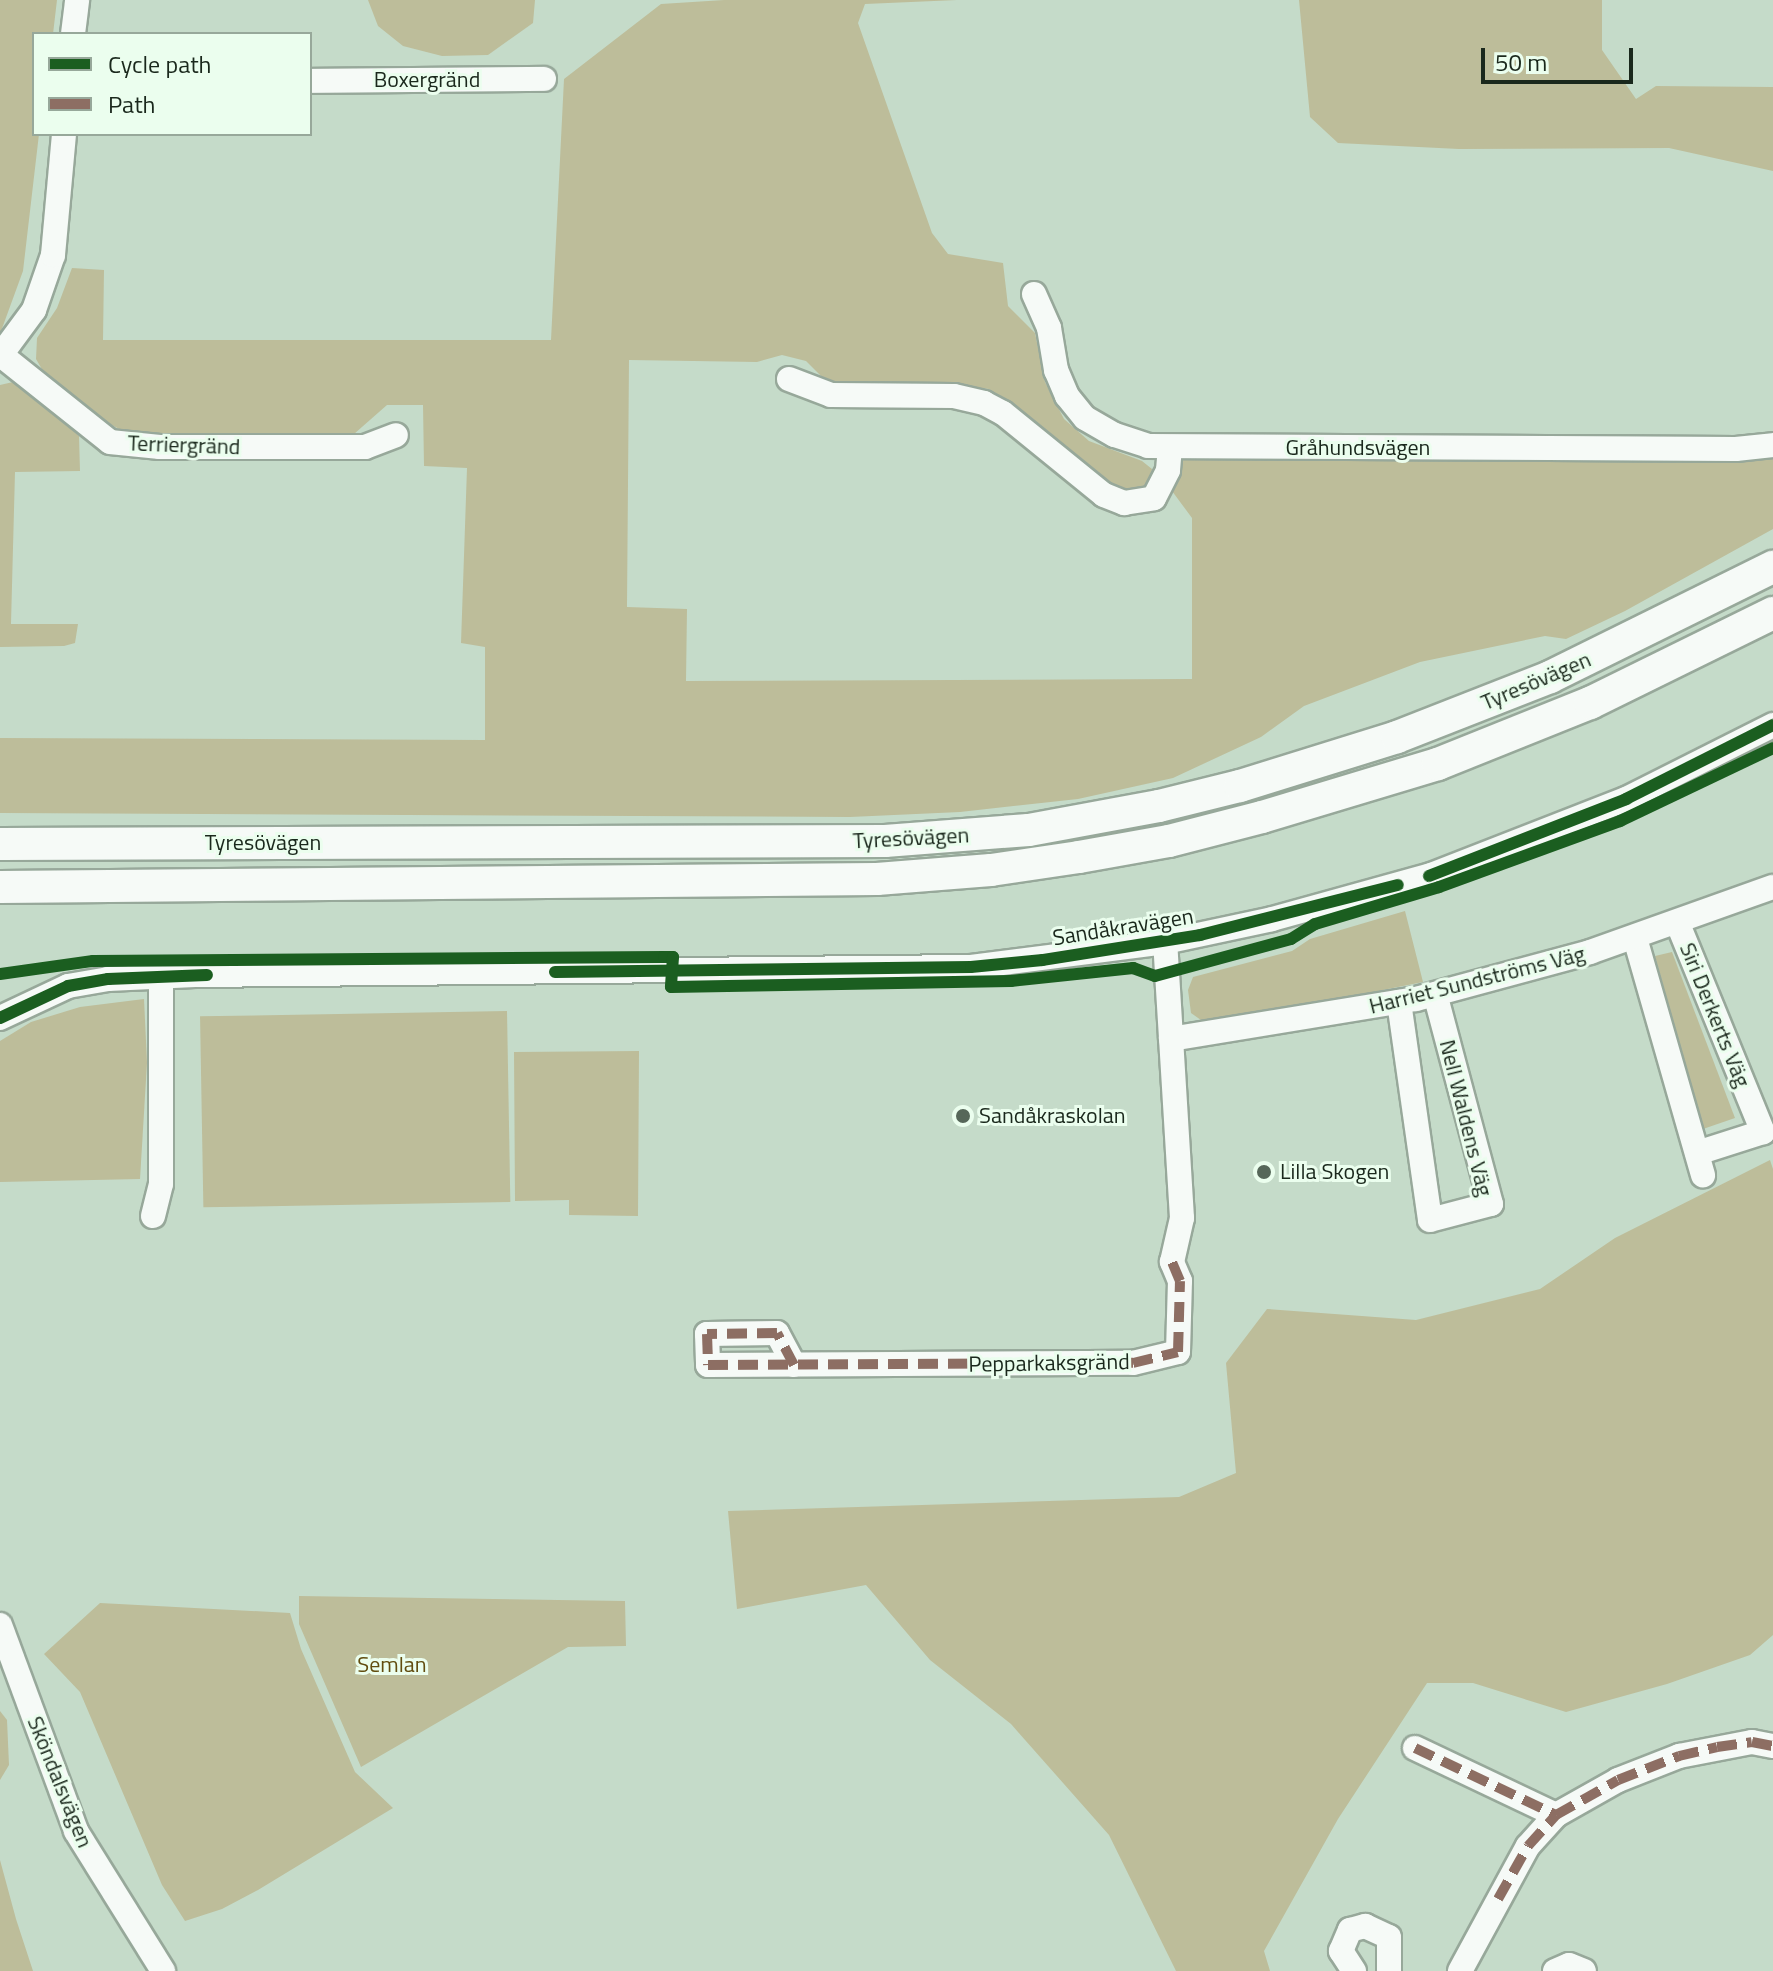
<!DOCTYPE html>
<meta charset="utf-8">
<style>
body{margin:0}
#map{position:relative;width:1773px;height:1971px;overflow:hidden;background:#c5dbc9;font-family:"Titillium Web",sans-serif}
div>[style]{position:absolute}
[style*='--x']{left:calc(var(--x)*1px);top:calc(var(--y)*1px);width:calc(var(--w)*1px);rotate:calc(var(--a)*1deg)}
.green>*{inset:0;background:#bdbd9a;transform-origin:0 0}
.roads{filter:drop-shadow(2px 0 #97a89a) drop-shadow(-2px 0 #97a89a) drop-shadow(0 2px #97a89a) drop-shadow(0 -2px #97a89a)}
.minor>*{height:24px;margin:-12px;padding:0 12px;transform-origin:12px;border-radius:12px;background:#f6faf7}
.major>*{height:32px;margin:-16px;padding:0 16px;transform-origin:16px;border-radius:16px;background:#f6faf7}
.quiet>*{height:10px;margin-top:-5px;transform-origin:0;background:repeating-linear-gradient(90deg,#8d6e63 0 20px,transparent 0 30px)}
.cycleway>*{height:12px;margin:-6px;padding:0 6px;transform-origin:6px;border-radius:6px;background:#1b5e20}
.dots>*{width:22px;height:22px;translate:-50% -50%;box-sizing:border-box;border:4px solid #ebfeee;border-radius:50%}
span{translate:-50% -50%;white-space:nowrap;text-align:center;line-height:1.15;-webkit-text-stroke:6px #ebfeee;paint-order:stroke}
.street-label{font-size:22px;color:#1a281c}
.poi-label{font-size:22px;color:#1a281c}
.left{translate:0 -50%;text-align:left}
.park-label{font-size:22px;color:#614c0e}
.legend{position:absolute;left:32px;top:32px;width:280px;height:104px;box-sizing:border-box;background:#ebfeee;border:2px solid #97a89a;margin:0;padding:10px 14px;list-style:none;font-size:24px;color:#1a281c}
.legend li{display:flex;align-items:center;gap:16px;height:40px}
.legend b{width:40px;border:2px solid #97a89a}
.scale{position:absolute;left:1481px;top:48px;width:152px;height:36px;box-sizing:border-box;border:4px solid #1a281c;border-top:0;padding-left:10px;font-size:24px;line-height:28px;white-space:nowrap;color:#1a281c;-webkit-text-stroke:6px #ebfeee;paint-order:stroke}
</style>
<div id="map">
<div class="green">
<i style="clip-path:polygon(0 0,57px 0,53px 34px,34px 34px,34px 134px,39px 134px,23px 271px,0 334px)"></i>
<i style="clip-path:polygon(368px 0,535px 0,533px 23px,488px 55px,442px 56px,403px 46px,378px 26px)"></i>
<i style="clip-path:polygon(724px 0,957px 0,865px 4px,858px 23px,932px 233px,948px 254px,1003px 263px,1008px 306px,1035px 333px,1045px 382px,1064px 419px,1089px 441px,1142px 461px,1152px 469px,1151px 479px,1141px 493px,1123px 493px,989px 389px,954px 385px,829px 384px,806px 361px,782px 355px,757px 362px,629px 360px,627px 607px,687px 609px,686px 681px,1192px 679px,1192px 518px,1172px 491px,1179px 462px,1191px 457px,1773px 454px,1773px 529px,1625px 611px,1566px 639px,1545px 636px,1420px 662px,1304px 706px,1261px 737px,1173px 778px,1078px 799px,960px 812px,850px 817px,0 813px,0 738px,485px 740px,485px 647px,461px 643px,467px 468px,424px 466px,423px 405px,387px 405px,354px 434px,158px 436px,121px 430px,97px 417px,43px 371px,36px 359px,37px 338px,57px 308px,72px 268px,104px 270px,103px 340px,551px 340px,564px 79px,661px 4px)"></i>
<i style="clip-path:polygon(1299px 0,1602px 0,1602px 50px,1636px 99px,1656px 86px,1773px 87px,1773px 171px,1669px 148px,1459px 149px,1338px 143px,1310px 117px)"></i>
<i style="clip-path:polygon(13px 382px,27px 388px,79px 436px,80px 471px,15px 472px,11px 624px,78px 624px,75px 643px,64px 646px,0 647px,0 385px)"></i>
<i style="clip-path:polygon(1405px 911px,1423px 982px,1208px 1025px,1191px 1013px,1188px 990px,1193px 977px,1292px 951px,1310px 939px)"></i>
<i style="clip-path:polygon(1672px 952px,1735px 1118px,1703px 1129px,1655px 956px)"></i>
<i style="clip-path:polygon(144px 999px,147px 1063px,140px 1179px,0 1182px,0 1041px,31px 1022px,80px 1007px)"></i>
<i style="left:507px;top:1011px;width:191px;height:307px;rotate:89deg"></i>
<i style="clip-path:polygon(639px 1051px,638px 1216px,569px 1215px,569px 1200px,515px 1201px,514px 1052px)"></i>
<i style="clip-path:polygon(1770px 1160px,1773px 1169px,1773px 1635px,1750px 1655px,1667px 1684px,1566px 1712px,1473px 1683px,1427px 1683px,1338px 1819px,1264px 1951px,1270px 1971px,1176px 1971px,1109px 1835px,1011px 1724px,930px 1660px,866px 1585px,737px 1609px,728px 1511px,1179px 1497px,1236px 1473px,1226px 1363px,1267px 1309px,1416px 1320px,1540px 1289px,1615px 1238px)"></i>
<i style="clip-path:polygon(299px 1596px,625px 1601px,626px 1646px,568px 1647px,361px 1767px,299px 1624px)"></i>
<i style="clip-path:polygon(100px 1603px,290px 1613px,301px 1649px,355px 1772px,393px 1808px,258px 1890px,222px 1909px,185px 1921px,162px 1885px,80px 1692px,44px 1654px)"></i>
<i style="clip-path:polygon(0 1711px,7px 1720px,9px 1765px,0 1780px)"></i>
<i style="clip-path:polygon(0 1860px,16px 1919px,33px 1971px,0 1971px)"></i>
</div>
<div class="roads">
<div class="minor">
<i style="--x:73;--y:34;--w:34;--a:-83"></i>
<i style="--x:310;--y:81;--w:234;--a:-0.5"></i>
<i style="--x:1034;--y:294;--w:37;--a:66"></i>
<i style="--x:1049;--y:328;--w:43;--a:80.5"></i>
<i style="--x:1056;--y:370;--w:28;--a:67"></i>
<i style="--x:1067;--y:396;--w:28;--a:51"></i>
<i style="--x:1085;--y:418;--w:34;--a:30"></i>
<i style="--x:1115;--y:435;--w:35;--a:18"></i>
<i style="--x:1148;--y:446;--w:588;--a:0.29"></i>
<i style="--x:1736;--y:449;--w:37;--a:-6"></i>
<i style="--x:1;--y:355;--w:139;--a:38.6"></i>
<i style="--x:110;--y:442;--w:50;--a:5.7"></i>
<i style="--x:160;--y:447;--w:205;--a:0"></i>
<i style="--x:365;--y:447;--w:33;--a:-21"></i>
<i style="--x:0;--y:356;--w:57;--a:-53.5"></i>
<i style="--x:34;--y:310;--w:58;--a:-70.9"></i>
<i style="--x:53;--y:255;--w:121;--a:-84.8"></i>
<i style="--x:789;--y:379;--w:45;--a:20.9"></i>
<i style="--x:831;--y:395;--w:123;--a:0.5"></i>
<i style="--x:954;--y:396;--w:31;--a:13"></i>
<i style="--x:984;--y:403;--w:21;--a:28"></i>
<i style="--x:1003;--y:413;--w:130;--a:39.1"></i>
<i style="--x:1104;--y:495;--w:22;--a:22"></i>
<i style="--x:1124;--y:503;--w:30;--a:-9"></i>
<i style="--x:1154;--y:498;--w:31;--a:-63"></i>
<i style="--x:1168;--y:470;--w:22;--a:-85"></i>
<i style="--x:1678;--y:924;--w:225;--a:67.8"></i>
<i style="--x:1763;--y:1132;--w:69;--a:162.3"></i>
<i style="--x:1635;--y:938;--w:247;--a:74"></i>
<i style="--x:1399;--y:1002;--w:220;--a:81.9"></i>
<i style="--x:1430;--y:1220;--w:63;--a:-14.7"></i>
<i style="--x:1491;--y:1204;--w:217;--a:-104.9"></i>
<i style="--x:0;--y:1018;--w:75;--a:-25.2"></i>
<i style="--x:68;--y:986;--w:41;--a:-9.9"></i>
<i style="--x:108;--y:979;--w:87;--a:-2.6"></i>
<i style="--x:195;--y:975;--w:776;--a:-0.59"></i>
<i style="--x:971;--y:967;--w:196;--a:-7.3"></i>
<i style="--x:1165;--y:942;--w:109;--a:-12.1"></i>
<i style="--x:1272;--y:919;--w:165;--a:-15.5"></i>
<i style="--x:1431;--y:875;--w:209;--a:-21.3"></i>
<i style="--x:1626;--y:799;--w:165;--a:-26.7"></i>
<i style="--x:1171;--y:1039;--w:248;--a:-9.3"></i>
<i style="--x:1416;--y:999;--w:180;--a:-15.1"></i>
<i style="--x:1590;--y:952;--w:194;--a:-19.6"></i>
<i style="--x:153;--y:1216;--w:33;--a:-76"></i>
<i style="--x:161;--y:1184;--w:208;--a:-90"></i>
<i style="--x:794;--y:1365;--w:36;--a:-118"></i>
<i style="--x:777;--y:1333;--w:70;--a:179.2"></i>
<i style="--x:707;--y:1334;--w:31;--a:88"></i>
<i style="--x:708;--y:1365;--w:425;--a:-0.3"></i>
<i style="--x:1133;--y:1363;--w:46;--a:-13.7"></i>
<i style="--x:1178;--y:1352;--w:71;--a:-88.4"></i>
<i style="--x:1180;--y:1281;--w:21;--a:-113"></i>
<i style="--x:1172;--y:1262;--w:45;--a:-77.2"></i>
<i style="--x:1182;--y:1218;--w:277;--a:-93.5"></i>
<i style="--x:0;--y:1625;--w:220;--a:69.7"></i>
<i style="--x:76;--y:1831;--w:165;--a:58.1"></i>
<i style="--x:1415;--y:1748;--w:156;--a:25.4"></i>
<i style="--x:1354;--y:1971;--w:24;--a:-123"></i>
<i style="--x:1341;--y:1951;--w:23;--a:-67"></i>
<i style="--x:1350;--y:1930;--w:16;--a:-15"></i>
<i style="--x:1365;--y:1926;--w:26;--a:25"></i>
<i style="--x:1389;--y:1937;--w:34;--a:90"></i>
<i style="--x:1460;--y:1971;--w:142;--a:-61.5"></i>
<i style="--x:1528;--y:1846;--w:42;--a:-47.9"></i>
<i style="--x:1556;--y:1815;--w:71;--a:-29.4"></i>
<i style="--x:1618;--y:1780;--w:66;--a:-21.5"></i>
<i style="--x:1679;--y:1756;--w:74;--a:-10.9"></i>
<i style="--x:1752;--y:1742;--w:21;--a:11"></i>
<i style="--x:1555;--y:1971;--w:15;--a:-23"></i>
<i style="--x:1569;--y:1965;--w:16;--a:22"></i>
</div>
<div class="major">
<i style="--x:0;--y:844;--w:885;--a:-0.19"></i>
<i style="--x:885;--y:841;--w:144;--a:-4.4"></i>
<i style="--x:1029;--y:830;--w:132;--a:-10.5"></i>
<i style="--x:1159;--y:806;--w:83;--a:-13.9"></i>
<i style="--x:1240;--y:786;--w:164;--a:-17.3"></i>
<i style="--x:1397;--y:737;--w:164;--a:-21.4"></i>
<i style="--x:1550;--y:677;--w:249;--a:-26.3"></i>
<i style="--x:0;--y:887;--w:877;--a:-0.52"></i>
<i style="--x:877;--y:879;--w:114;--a:-4.5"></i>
<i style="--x:991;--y:870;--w:89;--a:-8.4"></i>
<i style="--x:1079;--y:857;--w:91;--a:-10.1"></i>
<i style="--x:1169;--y:841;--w:96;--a:-14.5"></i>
<i style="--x:1262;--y:817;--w:184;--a:-16.8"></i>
<i style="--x:1438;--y:764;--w:164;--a:-21.9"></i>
<i style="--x:1590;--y:703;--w:204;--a:-26.2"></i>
</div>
</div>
<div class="quiet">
<i style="--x:794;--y:1365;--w:36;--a:-118"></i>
<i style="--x:777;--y:1333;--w:70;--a:179.2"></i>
<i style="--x:707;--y:1334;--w:31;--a:88"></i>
<i style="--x:708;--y:1365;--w:425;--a:-0.3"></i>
<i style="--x:1133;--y:1363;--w:46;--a:-13.7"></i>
<i style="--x:1178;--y:1352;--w:71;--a:-88.4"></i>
<i style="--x:1180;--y:1281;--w:21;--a:-113"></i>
<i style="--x:1415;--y:1748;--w:156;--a:25.4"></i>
<i style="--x:1498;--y:1899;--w:61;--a:-60.5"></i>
<i style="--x:1528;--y:1846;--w:42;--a:-47.9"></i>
<i style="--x:1556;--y:1815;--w:71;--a:-29.4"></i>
<i style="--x:1618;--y:1780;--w:66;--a:-21.5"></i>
<i style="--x:1679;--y:1756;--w:39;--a:-13"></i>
<i style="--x:1717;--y:1747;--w:35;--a:-8"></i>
<i style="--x:1752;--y:1742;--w:21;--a:11"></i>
</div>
<div class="cycleway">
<i style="--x:1429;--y:876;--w:212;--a:-21.3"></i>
<i style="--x:1626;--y:799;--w:165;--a:-26.7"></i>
<i style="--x:555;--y:972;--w:416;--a:-0.7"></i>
<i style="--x:971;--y:967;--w:72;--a:-5.6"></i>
<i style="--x:1043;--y:960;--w:159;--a:-9"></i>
<i style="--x:1200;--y:935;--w:204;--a:-14.2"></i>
<i style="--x:0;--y:974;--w:94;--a:-8"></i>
<i style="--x:93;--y:961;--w:571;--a:-0.4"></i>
<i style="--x:664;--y:957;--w:9;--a:0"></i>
<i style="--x:673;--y:957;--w:30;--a:94"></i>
<i style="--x:671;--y:987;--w:340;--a:-1"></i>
<i style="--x:1011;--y:981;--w:123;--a:-6.1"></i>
<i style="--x:1133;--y:968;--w:23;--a:20"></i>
<i style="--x:1155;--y:976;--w:141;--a:-15.2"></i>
<i style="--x:1291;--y:939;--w:28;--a:-32"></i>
<i style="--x:1315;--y:924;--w:129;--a:-16.6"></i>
<i style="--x:1439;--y:887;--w:193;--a:-20"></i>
<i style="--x:1620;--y:821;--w:170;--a:-25.5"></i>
<i style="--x:0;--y:1018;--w:75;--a:-25.2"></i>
<i style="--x:68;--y:986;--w:41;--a:-9.9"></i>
<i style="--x:108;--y:979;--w:99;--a:-2.3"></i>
</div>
<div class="dots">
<i style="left:963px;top:1116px;background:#566759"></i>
<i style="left:1264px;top:1172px;background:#566759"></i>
</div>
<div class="street-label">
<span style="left:427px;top:80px">Boxergränd</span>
<span style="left:184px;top:445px;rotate:2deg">Terriergränd</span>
<span style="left:1358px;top:448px">Gråhundsvägen</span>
<span style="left:1536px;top:681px;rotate:-23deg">Tyresövägen</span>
<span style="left:911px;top:838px;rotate:-3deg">Tyresövägen</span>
<span style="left:263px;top:843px">Tyresövägen</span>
<span style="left:1123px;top:927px;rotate:-9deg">Sandåkravägen</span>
<span style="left:1477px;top:980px;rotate:-14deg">Harriet Sundströms Väg</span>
<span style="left:1715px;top:1015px;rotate:68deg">Siri Derkerts Väg</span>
<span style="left:1466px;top:1118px;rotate:76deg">Nell Waldens Väg</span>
<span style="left:1049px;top:1363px;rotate:-1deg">Pepparkaksgränd</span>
<span style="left:60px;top:1782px;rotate:68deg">Sköndalsvägen</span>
</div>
<div class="poi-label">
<span class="left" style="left:979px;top:1116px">Sandåkraskolan</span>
<span class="left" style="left:1280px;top:1172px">Lilla Skogen</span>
</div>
<div class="park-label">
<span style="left:392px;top:1665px">Semlan</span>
</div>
<ul class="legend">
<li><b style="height:10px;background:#1b5e20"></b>Cycle path</li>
<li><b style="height:10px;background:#8d6e63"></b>Path</li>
</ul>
<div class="scale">50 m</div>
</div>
